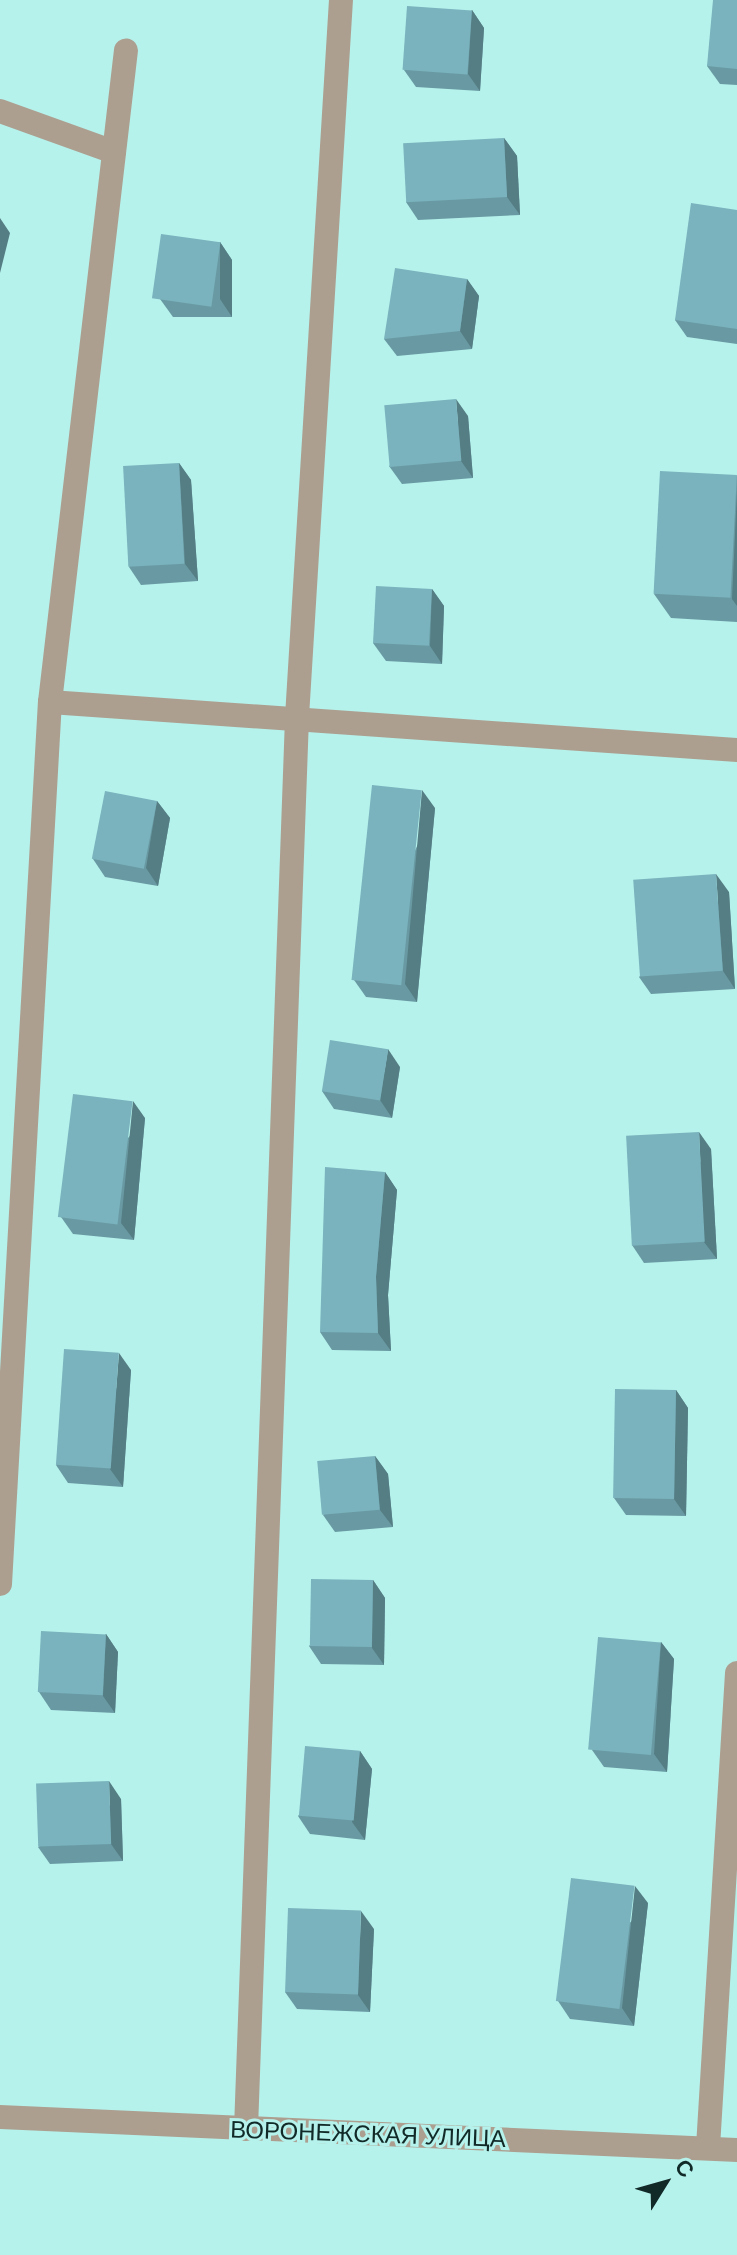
<!DOCTYPE html>
<meta charset="utf-8">
<style>
body{margin:0}
#map{position:relative;width:737px;height:2255px;overflow:hidden;background:#b6f2ec;font-family:Helvetica,sans-serif}
div>[style]{position:absolute}
[style*='--x']{left:calc(var(--x)*1px);top:calc(var(--y)*1px);width:calc(var(--w)*1px);rotate:calc(var(--a)*1deg)}
.minor>*{height:24px;margin:-12px;padding:0 12px;transform-origin:12px;border-radius:12px;background:#ad9f90}
.wall>*{inset:0;background:#699aa3}
.shaded-wall>*{inset:0;background:#557d84}
.building>*{inset:0;background:#7ab3bd;transform-origin:0 0}
span{translate:-50% -50%;white-space:nowrap;text-align:center;line-height:1.15;-webkit-text-stroke:6px #b6f2ec;paint-order:stroke}
.street-label{font-size:24px;color:#112a28}
.north{position:absolute;left:625px;top:2143px;width:80px;height:80px;-webkit-text-stroke:6px #b6f2ec;paint-order:stroke;rotate:53deg;font-size:22px;font-weight:700;line-height:32px;text-align:center;color:#112a28}
.north::after{content:'';display:block;margin:auto;width:28px;height:36px;background:#112a28;clip-path:polygon(50% 0,100% 100%,50% 72%,0 100%)}
</style>
<div id="map">
<div class="minor">
<i style="--x:0;--y:111;--w:121;--a:19.8"></i>
<i style="--x:50;--y:702;--w:656;--a:-83.35"></i>
<i style="--x:0;--y:1584;--w:883;--a:-86.76"></i>
<i style="--x:50;--y:702;--w:689;--a:4"></i>
<i style="--x:0;--y:2117;--w:738;--a:2.56"></i>
<i style="--x:246;--y:2129;--w:1413;--a:-87.93"></i>
<i style="--x:297;--y:717;--w:718;--a:-86.49"></i>
<i style="--x:708;--y:2147;--w:475;--a:-86.5"></i>
</div>
<div class="wall">
<i style="clip-path:polygon(737px 0,737px 85px,720px 84px,707px 66px)"></i>
<i style="clip-path:polygon(472px 10px,484px 28px,480px 91px,416px 87px,404px 70px)"></i>
<i style="clip-path:polygon(504px 138px,517px 156px,520px 215px,418px 220px,406px 202px)"></i>
<i style="clip-path:polygon(737px 210px,737px 344px,687px 337px,675px 320px)"></i>
<i style="clip-path:polygon(220px 242px,232px 260px,232px 317px,173px 317px,160px 299px)"></i>
<i style="clip-path:polygon(467px 279px,479px 296px,472px 349px,397px 356px,384px 339px)"></i>
<i style="clip-path:polygon(468px 416px,473px 478px,402px 484px,389px 466px)"></i>
<i style="clip-path:polygon(179px 463px,191px 480px,198px 581px,141px 585px,129px 567px)"></i>
<i style="clip-path:polygon(737px 475px,737px 622px,671px 618px,654px 594px)"></i>
<i style="clip-path:polygon(432px 589px,444px 606px,442px 664px,386px 661px,373px 643px)"></i>
<i style="clip-path:polygon(157px 801px,170px 818px,158px 886px,105px 877px,93px 859px)"></i>
<i style="clip-path:polygon(435px 808px,417px 1002px,366px 997px,354px 980px)"></i>
<i style="clip-path:polygon(729px 892px,735px 989px,651px 994px,639px 977px)"></i>
<i style="clip-path:polygon(400px 1067px,392px 1118px,334px 1109px,322px 1091px)"></i>
<i style="clip-path:polygon(145px 1118px,134px 1240px,73px 1234px,61px 1217px)"></i>
<i style="clip-path:polygon(711px 1149px,717px 1259px,644px 1263px,632px 1245px)"></i>
<i style="clip-path:polygon(385px 1172px,397px 1190px,388px 1295px,391px 1351px,332px 1350px,320px 1332px)"></i>
<i style="clip-path:polygon(131px 1370px,123px 1487px,68px 1483px,56px 1465px)"></i>
<i style="clip-path:polygon(676px 1390px,688px 1408px,686px 1516px,626px 1515px,614px 1498px)"></i>
<i style="clip-path:polygon(375px 1456px,388px 1474px,393px 1527px,335px 1532px,323px 1515px)"></i>
<i style="clip-path:polygon(373px 1580px,385px 1598px,384px 1665px,321px 1664px,309px 1646px)"></i>
<i style="clip-path:polygon(106px 1634px,118px 1652px,115px 1713px,51px 1710px,39px 1692px)"></i>
<i style="clip-path:polygon(661px 1642px,674px 1659px,667px 1772px,604px 1767px,592px 1750px)"></i>
<i style="clip-path:polygon(360px 1751px,372px 1769px,365px 1840px,310px 1834px,298px 1816px)"></i>
<i style="clip-path:polygon(121px 1799px,123px 1861px,50px 1864px,38px 1847px)"></i>
<i style="clip-path:polygon(648px 1903px,634px 2026px,570px 2019px,558px 2001px)"></i>
<i style="clip-path:polygon(374px 1929px,370px 2012px,297px 2009px,285px 1992px)"></i>
</div>
<div class="shaded-wall">
<i style="clip-path:polygon(472px 10px,484px 28px,480px 91px,468px 74px)"></i>
<i style="clip-path:polygon(504px 138px,517px 156px,520px 215px,507px 197px)"></i>
<i style="clip-path:polygon(0 218px,10px 233px,0 273px)"></i>
<i style="clip-path:polygon(220px 242px,232px 260px,232px 317px,220px 299px)"></i>
<i style="clip-path:polygon(467px 279px,479px 296px,472px 349px,460px 331px)"></i>
<i style="clip-path:polygon(456px 399px,468px 416px,473px 478px,461px 461px)"></i>
<i style="clip-path:polygon(179px 463px,191px 480px,198px 581px,185px 564px)"></i>
<i style="clip-path:polygon(737px 491px,737px 606px,732px 599px)"></i>
<i style="clip-path:polygon(432px 589px,444px 606px,442px 664px,430px 646px)"></i>
<i style="clip-path:polygon(422px 790px,435px 808px,417px 1002px,405px 984px)"></i>
<i style="clip-path:polygon(157px 801px,170px 818px,158px 886px,146px 868px)"></i>
<i style="clip-path:polygon(716px 874px,729px 892px,735px 989px,723px 971px)"></i>
<i style="clip-path:polygon(388px 1049px,400px 1067px,392px 1118px,380px 1100px)"></i>
<i style="clip-path:polygon(133px 1101px,145px 1118px,134px 1240px,121px 1223px)"></i>
<i style="clip-path:polygon(699px 1132px,711px 1149px,717px 1259px,704px 1242px)"></i>
<i style="clip-path:polygon(385px 1172px,397px 1190px,388px 1295px,391px 1351px,378px 1333px,376px 1277px)"></i>
<i style="clip-path:polygon(119px 1353px,131px 1370px,123px 1487px,110px 1469px)"></i>
<i style="clip-path:polygon(676px 1390px,688px 1408px,686px 1516px,674px 1499px)"></i>
<i style="clip-path:polygon(375px 1456px,388px 1474px,393px 1527px,380px 1510px)"></i>
<i style="clip-path:polygon(373px 1580px,385px 1598px,384px 1665px,372px 1648px)"></i>
<i style="clip-path:polygon(106px 1634px,118px 1652px,115px 1713px,103px 1696px)"></i>
<i style="clip-path:polygon(661px 1642px,674px 1659px,667px 1772px,654px 1754px)"></i>
<i style="clip-path:polygon(360px 1751px,372px 1769px,365px 1840px,352px 1822px)"></i>
<i style="clip-path:polygon(109px 1781px,121px 1799px,123px 1861px,111px 1844px)"></i>
<i style="clip-path:polygon(635px 1886px,648px 1903px,634px 2026px,622px 2008px)"></i>
<i style="clip-path:polygon(361px 1911px,374px 1929px,370px 2012px,358px 1995px)"></i>
</div>
<div class="building">
<i style="clip-path:polygon(713px 0,737px 0,737px 69px,707px 66px)"></i>
<i style="left:407px;top:6px;width:65px;height:64px;rotate:4deg"></i>
<i style="left:504px;top:138px;width:59px;height:101px;rotate:87deg"></i>
<i style="clip-path:polygon(691px 203px,737px 210px,737px 329px,675px 320px)"></i>
<i style="left:161px;top:234px;width:60px;height:65px;rotate:8deg"></i>
<i style="clip-path:polygon(395px 268px,467px 279px,460px 331px,384px 339px)"></i>
<i style="left:456px;top:399px;width:62px;height:72px;rotate:85deg"></i>
<i style="left:179px;top:463px;width:101px;height:56px;rotate:87deg"></i>
<i style="left:660px;top:471px;width:77px;height:123px;rotate:3deg"></i>
<i style="left:376px;top:586px;width:56px;height:57px;rotate:3deg"></i>
<i style="left:372px;top:785px;width:50px;height:196px;rotate:6deg"></i>
<i style="left:105px;top:791px;width:53px;height:69px;rotate:11deg"></i>
<i style="left:716px;top:874px;width:97px;height:83px;rotate:86deg"></i>
<i style="left:330px;top:1040px;width:59px;height:52px;rotate:9deg"></i>
<i style="left:73px;top:1094px;width:60px;height:124px;rotate:7deg"></i>
<i style="left:699px;top:1132px;width:110px;height:73px;rotate:87deg"></i>
<i style="clip-path:polygon(325px 1167px,385px 1172px,376px 1277px,378px 1333px,320px 1332px)"></i>
<i style="left:64px;top:1349px;width:55px;height:116px;rotate:4deg"></i>
<i style="left:615px;top:1389px;width:61px;height:109px;rotate:1deg"></i>
<i style="left:375px;top:1456px;width:54px;height:58px;rotate:85deg"></i>
<i style="left:311px;top:1579px;width:62px;height:67px;rotate:1deg"></i>
<i style="left:41px;top:1631px;width:65px;height:61px;rotate:3deg"></i>
<i style="left:598px;top:1637px;width:63px;height:113px;rotate:5deg"></i>
<i style="left:305px;top:1746px;width:55px;height:70px;rotate:5deg"></i>
<i style="left:109px;top:1781px;width:63px;height:73px;rotate:88deg"></i>
<i style="left:571px;top:1878px;width:64px;height:124px;rotate:7deg"></i>
<i style="left:288px;top:1908px;width:73px;height:84px;rotate:2deg"></i>
</div>
<div class="street-label">
<span style="left:368px;top:2134px;rotate:2deg">ВОРОНЕЖСКАЯ УЛИЦА</span>
</div>
<div class="north">С</div>
</div>
